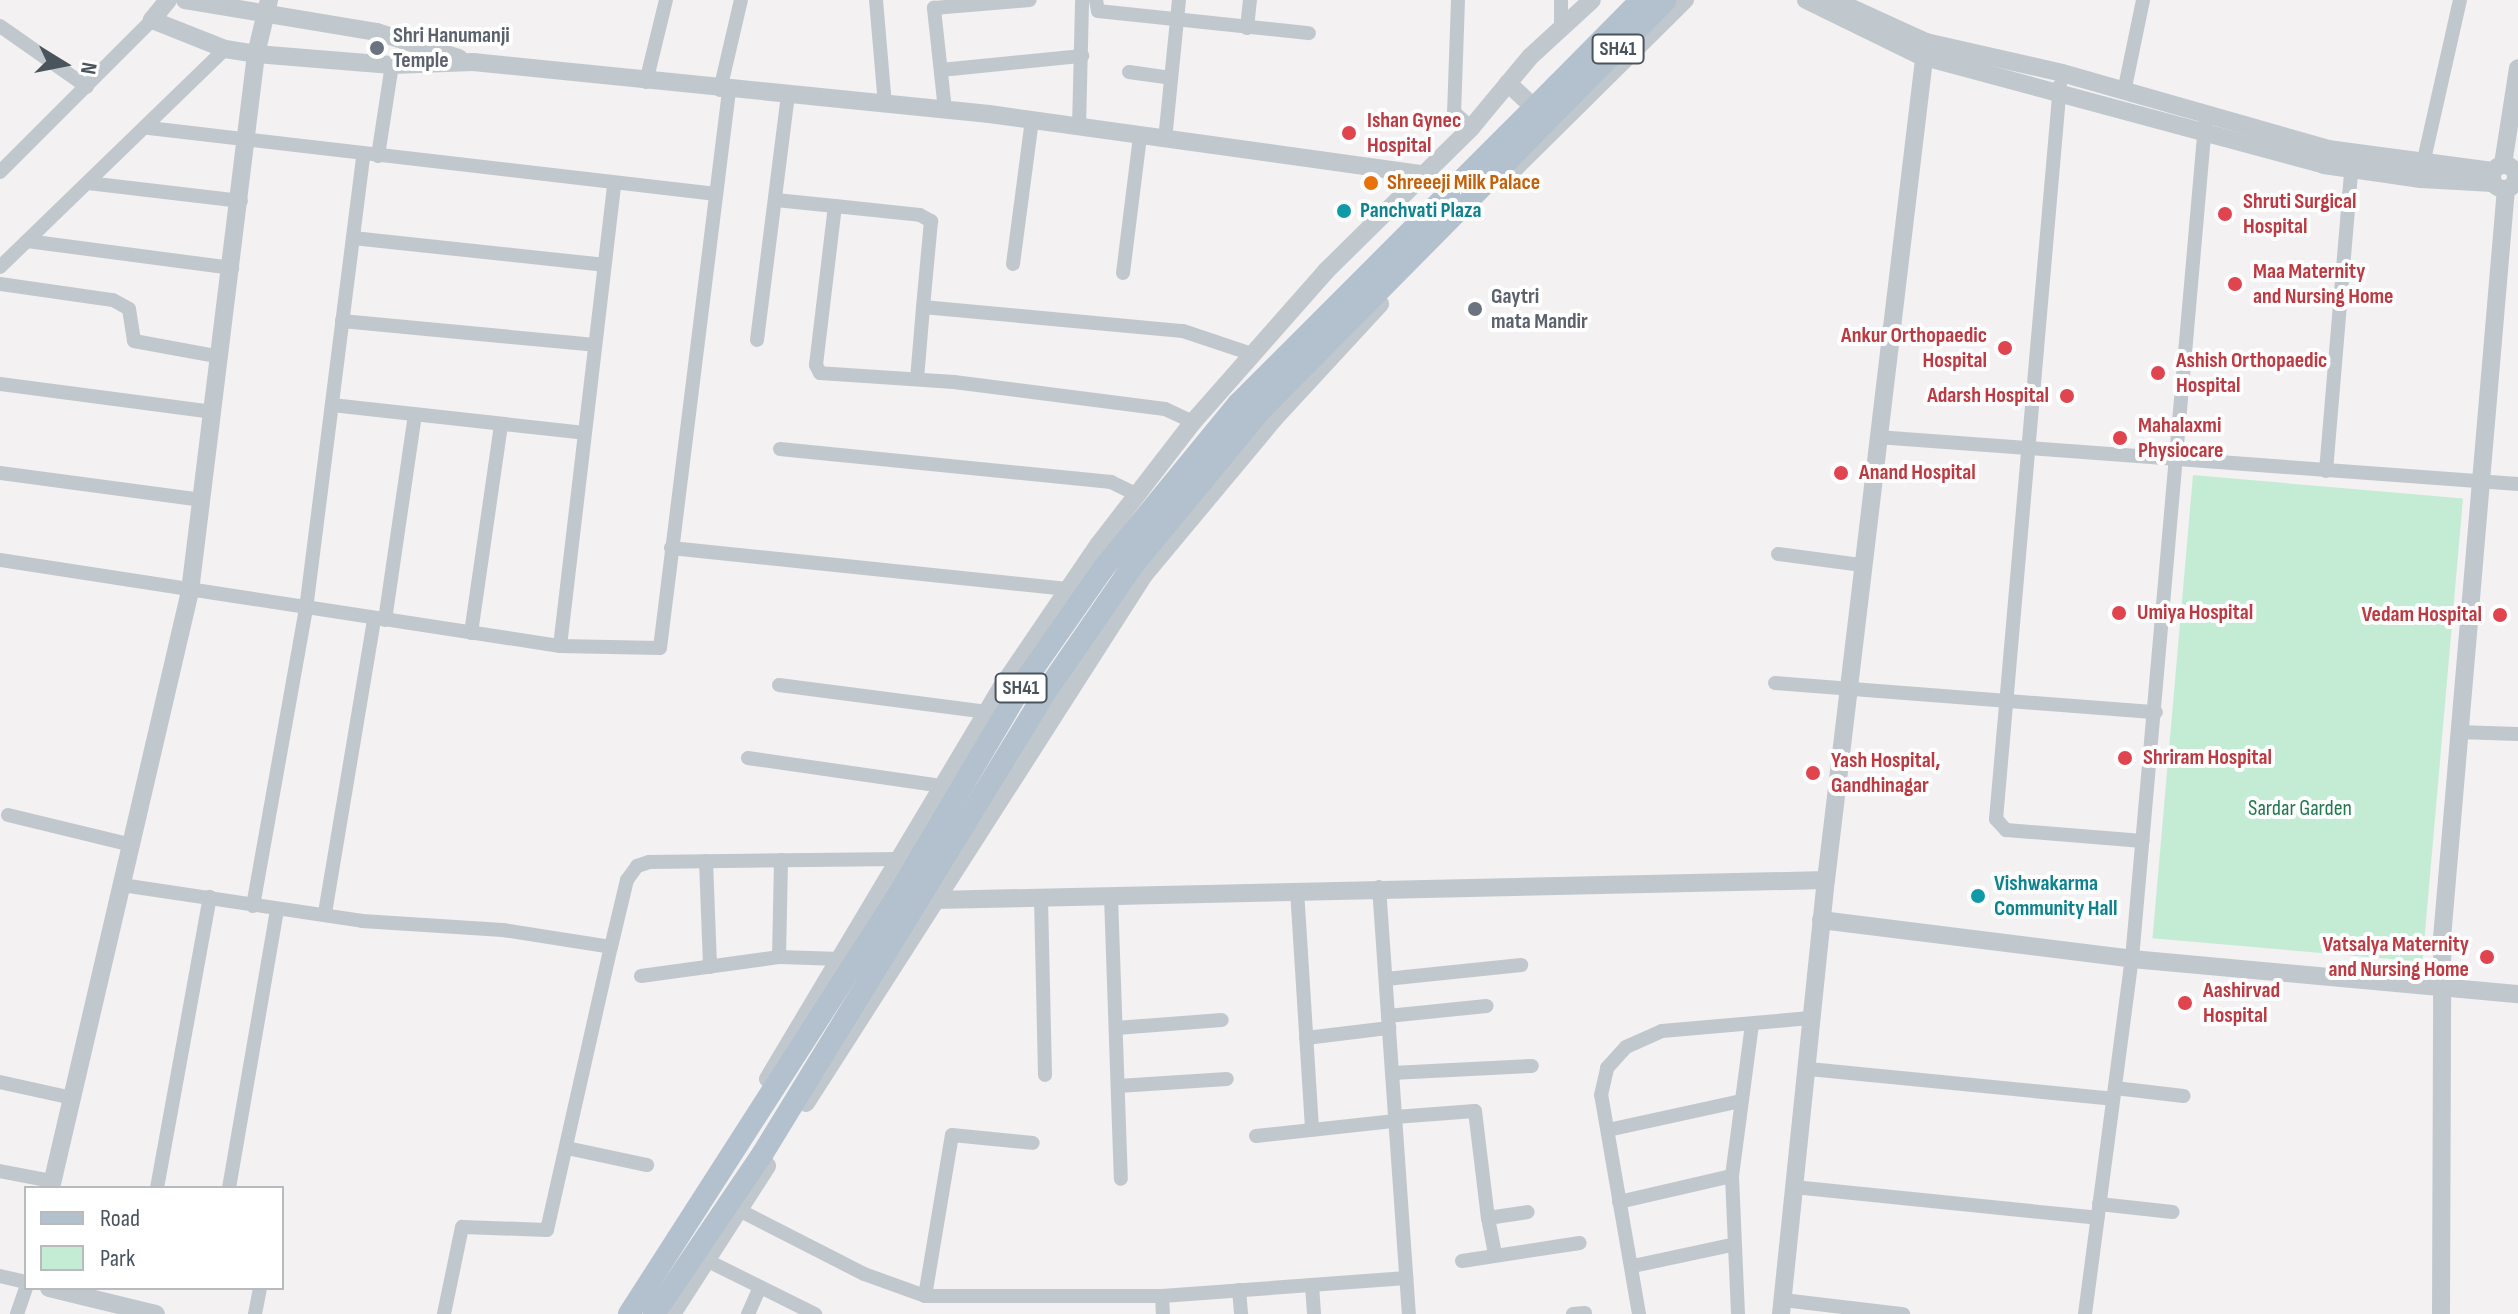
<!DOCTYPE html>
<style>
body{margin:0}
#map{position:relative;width:2518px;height:1314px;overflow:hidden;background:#f3f1f1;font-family:"Sofia Sans Condensed",sans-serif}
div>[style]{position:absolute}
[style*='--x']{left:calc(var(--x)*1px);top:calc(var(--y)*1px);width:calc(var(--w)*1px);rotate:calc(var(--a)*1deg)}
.green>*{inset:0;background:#c4ecd4;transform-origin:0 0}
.minor>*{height:14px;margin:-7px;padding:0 7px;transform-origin:7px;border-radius:7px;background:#c0c8ce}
.tertiary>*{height:18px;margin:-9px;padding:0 9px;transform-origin:9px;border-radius:9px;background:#c0c8ce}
.tertiary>.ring{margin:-9px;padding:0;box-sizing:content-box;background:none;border:18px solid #c0c8ce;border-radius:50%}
.primary>*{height:22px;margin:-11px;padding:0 11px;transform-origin:11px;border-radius:11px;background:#b3c0cd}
.primary-bridge>*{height:22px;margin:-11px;padding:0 11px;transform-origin:11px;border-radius:11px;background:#b3c0cd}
.dots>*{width:22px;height:22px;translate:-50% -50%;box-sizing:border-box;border:4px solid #fff;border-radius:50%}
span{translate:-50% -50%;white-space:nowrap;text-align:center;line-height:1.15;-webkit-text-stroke:8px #fff;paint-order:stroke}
.shield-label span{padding:2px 6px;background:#fff;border:2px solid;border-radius:6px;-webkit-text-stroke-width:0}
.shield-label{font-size:20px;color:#4a545d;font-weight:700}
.worship-label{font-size:22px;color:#5b616d;font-weight:700}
.left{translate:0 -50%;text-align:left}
.health-label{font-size:22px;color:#be3a42;font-weight:700}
.right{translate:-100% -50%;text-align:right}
.food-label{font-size:22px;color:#c56008;font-weight:700}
.culture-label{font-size:22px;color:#0d838f;font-weight:700}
.park-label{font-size:22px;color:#20784d}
.legend{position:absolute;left:24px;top:1186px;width:260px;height:104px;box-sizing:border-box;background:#fff;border:2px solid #b7bbbe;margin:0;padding:10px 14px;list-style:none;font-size:24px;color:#4a545d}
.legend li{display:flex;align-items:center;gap:16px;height:40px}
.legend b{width:40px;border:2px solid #b7bbbe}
.north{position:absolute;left:24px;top:24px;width:80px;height:80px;-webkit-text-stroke:6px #fff;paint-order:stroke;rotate:100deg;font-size:22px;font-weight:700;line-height:32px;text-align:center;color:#4a545d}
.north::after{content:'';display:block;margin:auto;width:28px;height:36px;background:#4a545d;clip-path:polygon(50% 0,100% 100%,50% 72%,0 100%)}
</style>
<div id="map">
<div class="green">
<i style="left:2193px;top:475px;width:271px;height:465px;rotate:5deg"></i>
</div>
<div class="minor">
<i style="--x:876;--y:0;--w:105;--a:85.1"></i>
<i style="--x:1096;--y:0;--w:11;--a:80"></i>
<i style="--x:1098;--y:11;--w:212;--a:6"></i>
<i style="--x:1458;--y:0;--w:112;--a:92"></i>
<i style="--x:1454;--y:112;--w:23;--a:43"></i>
<i style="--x:0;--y:26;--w:106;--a:35"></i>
<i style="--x:1247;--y:28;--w:28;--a:-84"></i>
<i style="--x:1561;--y:29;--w:29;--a:-90"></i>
<i style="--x:941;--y:70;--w:142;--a:-5.7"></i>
<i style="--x:1129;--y:72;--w:42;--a:8.1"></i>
<i style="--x:646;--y:82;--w:84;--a:-76.3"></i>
<i style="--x:2060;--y:85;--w:737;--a:94.98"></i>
<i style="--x:1996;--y:819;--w:15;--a:48"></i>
<i style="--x:2006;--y:830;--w:137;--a:4.6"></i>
<i style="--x:720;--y:90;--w:92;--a:-76.9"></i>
<i style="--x:2124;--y:92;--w:94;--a:-78.3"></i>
<i style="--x:945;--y:110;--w:103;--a:-96.2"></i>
<i style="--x:934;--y:8;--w:96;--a:-4.8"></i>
<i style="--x:1079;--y:127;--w:127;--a:-88.6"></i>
<i style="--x:149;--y:128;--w:571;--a:6.64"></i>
<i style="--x:1165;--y:140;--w:141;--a:-84.3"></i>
<i style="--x:378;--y:156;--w:92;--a:-81.3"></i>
<i style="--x:2423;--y:164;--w:168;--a:-77.3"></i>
<i style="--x:0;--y:172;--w:215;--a:-45"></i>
<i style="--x:88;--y:183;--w:154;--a:6.7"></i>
<i style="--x:776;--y:200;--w:59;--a:5.8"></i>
<i style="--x:353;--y:238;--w:252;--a:6.1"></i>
<i style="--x:27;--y:241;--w:207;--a:7.5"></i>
<i style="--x:1013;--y:264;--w:145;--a:-82.5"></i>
<i style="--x:0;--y:267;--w:313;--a:-44.1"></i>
<i style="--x:1123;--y:273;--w:138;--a:-82.9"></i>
<i style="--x:0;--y:284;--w:114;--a:8.1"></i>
<i style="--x:113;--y:300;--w:18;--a:29"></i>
<i style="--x:129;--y:309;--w:32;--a:81"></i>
<i style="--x:134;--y:341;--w:88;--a:10.4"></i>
<i style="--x:342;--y:321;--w:254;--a:5.4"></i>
<i style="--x:757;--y:340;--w:246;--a:-82.8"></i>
<i style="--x:917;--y:379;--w:72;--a:-85.2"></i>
<i style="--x:0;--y:384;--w:215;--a:7.5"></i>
<i style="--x:332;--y:405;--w:254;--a:6.3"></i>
<i style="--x:1193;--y:422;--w:31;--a:-155"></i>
<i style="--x:1165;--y:409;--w:213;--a:-172.7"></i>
<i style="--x:954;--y:382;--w:134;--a:-176.2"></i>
<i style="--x:820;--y:373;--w:9;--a:-117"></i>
<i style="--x:816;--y:365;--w:160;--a:-83.2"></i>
<i style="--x:835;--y:206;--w:85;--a:6"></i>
<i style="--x:920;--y:215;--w:13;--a:29"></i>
<i style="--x:931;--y:221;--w:86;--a:95.3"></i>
<i style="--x:923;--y:307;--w:261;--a:5.3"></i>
<i style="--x:1183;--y:331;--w:73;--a:18.4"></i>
<i style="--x:1877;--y:437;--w:643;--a:4.19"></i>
<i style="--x:780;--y:449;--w:333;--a:5.7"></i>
<i style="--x:1111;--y:482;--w:30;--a:26"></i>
<i style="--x:2326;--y:471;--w:312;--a:-85.2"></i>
<i style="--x:0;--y:473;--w:204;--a:7.6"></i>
<i style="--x:671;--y:548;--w:396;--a:5.9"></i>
<i style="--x:1778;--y:554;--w:85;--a:7.5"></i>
<i style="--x:0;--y:560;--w:567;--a:8.73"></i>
<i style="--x:560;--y:646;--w:100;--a:1.1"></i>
<i style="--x:660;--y:648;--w:561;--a:-82.94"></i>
<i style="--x:385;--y:620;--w:208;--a:-81.7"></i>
<i style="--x:471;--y:633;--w:211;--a:-81.8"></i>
<i style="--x:560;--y:646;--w:466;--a:-83.3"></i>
<i style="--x:1775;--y:683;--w:382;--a:4.4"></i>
<i style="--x:779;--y:685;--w:210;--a:7.4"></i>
<i style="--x:2458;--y:732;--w:60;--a:1.9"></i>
<i style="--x:748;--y:758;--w:197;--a:8.2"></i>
<i style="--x:8;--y:815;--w:128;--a:13.6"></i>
<i style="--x:706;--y:861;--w:106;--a:87.8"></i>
<i style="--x:122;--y:885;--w:243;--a:8.5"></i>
<i style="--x:362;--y:921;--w:141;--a:3.7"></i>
<i style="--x:503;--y:930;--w:109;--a:8.9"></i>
<i style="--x:611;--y:947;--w:69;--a:-76.6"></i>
<i style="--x:627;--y:880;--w:17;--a:-54"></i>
<i style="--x:637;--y:866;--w:13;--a:-18"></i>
<i style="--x:649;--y:862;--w:252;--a:-0.7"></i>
<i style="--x:1379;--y:887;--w:428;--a:86"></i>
<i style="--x:1297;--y:890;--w:240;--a:86.4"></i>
<i style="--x:1111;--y:897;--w:282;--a:88"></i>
<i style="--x:1041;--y:898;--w:177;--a:88.7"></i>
<i style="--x:253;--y:906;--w:302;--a:-79.9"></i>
<i style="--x:306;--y:609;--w:458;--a:-82.8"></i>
<i style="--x:325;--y:913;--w:298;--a:-80.5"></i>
<i style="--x:779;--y:957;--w:97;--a:-88.8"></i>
<i style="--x:641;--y:976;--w:139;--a:-7.8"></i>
<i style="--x:779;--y:957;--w:62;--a:1.8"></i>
<i style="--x:1386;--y:979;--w:136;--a:-5.9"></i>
<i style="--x:1388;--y:1016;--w:99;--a:-5.8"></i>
<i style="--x:1116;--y:1028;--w:106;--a:-4.3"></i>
<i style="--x:1306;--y:1038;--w:84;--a:-6.9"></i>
<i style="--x:1809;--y:1069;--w:305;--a:5.6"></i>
<i style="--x:1392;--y:1073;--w:140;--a:-2.9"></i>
<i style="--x:0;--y:1082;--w:74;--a:12.5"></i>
<i style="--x:1118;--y:1086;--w:109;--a:-3.7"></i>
<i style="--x:2115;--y:1088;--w:69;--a:6.6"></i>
<i style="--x:1395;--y:1117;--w:80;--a:-4.3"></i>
<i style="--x:1475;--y:1111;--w:108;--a:83.1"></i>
<i style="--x:1488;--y:1218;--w:40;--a:-8.5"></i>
<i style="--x:1608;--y:1130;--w:136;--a:-12.3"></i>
<i style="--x:1256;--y:1136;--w:140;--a:-6.2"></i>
<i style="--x:567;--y:1148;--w:82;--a:12"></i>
<i style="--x:0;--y:1171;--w:53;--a:10.9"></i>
<i style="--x:1794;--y:1187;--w:305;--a:5.8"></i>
<i style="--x:157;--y:1188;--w:296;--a:-79.7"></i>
<i style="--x:229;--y:1188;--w:282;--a:-80.2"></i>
<i style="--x:1619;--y:1202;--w:116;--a:-13"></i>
<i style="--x:2099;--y:1204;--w:74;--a:6.2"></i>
<i style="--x:739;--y:1210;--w:140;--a:27.1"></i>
<i style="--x:864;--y:1274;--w:65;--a:19.8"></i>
<i style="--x:925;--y:1296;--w:237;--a:0"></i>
<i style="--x:1162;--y:1296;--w:245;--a:-4.2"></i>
<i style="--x:1488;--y:1218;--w:38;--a:79"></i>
<i style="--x:706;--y:1260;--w:122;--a:26.4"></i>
<i style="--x:1462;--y:1261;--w:119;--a:-8.7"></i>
<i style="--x:1633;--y:1266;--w:100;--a:-12.1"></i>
<i style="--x:0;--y:1276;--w:27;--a:13"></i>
<i style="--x:1312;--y:1285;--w:29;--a:86"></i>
<i style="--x:1239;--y:1290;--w:24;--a:85"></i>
<i style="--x:925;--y:1296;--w:163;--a:-80.5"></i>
<i style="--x:952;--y:1135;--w:81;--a:5.6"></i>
<i style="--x:1162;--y:1296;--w:18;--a:87"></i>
<i style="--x:1783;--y:1300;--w:121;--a:6.7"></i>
<i style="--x:17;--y:1314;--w:28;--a:-71"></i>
<i style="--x:255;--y:1314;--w:26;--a:-79"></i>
<i style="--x:444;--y:1314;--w:89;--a:-78.3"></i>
<i style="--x:462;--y:1227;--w:85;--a:2"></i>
<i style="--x:547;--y:1230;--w:290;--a:-77.3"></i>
<i style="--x:748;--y:1314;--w:27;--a:-66"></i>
<i style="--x:1573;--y:1314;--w:12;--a:-5"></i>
<i style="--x:1639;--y:1314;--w:222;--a:-99.8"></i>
<i style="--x:1601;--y:1095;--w:28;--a:-77"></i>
<i style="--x:1607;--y:1068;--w:28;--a:-48"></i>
<i style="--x:1626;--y:1047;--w:39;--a:-24"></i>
<i style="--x:1662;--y:1031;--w:151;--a:-5"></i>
<i style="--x:1738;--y:1314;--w:138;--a:-92.5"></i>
<i style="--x:1732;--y:1176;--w:153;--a:-82.5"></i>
<i style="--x:2085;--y:1314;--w:358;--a:-82.5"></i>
<i style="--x:2132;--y:959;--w:837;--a:-85"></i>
</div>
<div class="tertiary">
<i style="--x:168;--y:0;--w:26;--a:129"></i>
<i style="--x:152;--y:20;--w:79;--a:21.7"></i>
<i style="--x:225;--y:49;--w:31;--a:9"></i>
<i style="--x:256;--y:54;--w:136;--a:4.6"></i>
<i style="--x:392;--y:65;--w:81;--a:-2.1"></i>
<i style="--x:473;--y:62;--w:519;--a:5.75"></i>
<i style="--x:989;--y:114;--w:437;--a:7.9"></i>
<i style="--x:185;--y:0;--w:195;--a:9.5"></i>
<i style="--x:377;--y:32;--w:86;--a:17.6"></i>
<i style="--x:1806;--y:0;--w:128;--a:26"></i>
<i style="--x:1921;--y:56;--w:417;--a:15.1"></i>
<i style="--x:2324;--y:165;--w:98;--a:8.2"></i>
<i style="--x:2421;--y:179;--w:72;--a:3.2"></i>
<i style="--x:1834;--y:0;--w:101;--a:24.5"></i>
<i style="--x:1926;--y:42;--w:139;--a:12.8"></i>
<i style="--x:2062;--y:73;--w:277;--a:15.9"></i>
<i style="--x:2328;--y:149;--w:166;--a:7.6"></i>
<i style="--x:1508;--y:83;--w:50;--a:43.4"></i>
<i style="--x:2503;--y:164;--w:97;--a:-81.1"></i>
<i class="ring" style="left:2492px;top:165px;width:6px;height:6px"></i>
<i style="--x:1516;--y:167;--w:238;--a:-44.7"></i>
<i style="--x:934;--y:900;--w:892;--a:-1.28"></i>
<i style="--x:1821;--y:920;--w:313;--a:7.1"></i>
<i style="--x:2132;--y:959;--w:388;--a:5.2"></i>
<i style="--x:768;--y:1079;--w:455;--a:-59.2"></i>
<i style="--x:1001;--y:688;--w:174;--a:-55.8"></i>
<i style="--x:1099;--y:544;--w:154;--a:-52.4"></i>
<i style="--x:1193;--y:422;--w:201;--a:-48.6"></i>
<i style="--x:1326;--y:271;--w:204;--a:-44.6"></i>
<i style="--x:1471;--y:128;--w:92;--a:-50.3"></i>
<i style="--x:1530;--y:57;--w:84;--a:-42.6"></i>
<i style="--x:806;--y:1103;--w:627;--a:-57.37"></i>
<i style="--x:1144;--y:575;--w:202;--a:-50.2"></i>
<i style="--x:1273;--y:420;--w:158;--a:-47.3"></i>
<i style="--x:51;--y:1188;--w:613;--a:-76.89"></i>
<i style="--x:190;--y:591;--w:541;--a:-82.99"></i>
<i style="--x:256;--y:54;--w:56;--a:-76.5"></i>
<i style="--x:49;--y:1288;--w:110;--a:13.7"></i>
<i style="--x:672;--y:1314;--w:176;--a:-57.3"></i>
<i style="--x:1781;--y:1314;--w:436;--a:-84.1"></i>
<i style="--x:1826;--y:880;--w:844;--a:-83.19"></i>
<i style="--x:2441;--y:1314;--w:376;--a:-89.8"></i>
<i style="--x:2442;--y:938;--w:752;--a:-85.12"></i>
</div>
<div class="primary">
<i style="--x:1558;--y:84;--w:118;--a:-45.3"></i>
<i style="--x:1570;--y:97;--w:136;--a:-45.3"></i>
<i style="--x:629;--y:1314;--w:492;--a:-57.3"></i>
<i style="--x:895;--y:900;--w:253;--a:-59.4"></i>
<i style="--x:1024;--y:682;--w:136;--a:-55.1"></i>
<i style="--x:1102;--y:570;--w:215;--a:-50.7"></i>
<i style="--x:1238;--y:404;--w:380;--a:-45"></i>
<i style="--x:654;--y:1314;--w:194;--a:-55.9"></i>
<i style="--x:763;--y:1153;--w:543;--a:-58.48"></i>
<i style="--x:1047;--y:690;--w:153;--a:-55.4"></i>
<i style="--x:1134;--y:564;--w:198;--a:-50.5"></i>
<i style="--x:1260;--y:411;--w:371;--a:-45.3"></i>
</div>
<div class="primary-bridge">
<i style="--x:1507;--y:135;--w:72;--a:-45"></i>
<i style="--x:1521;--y:147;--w:70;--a:-45.6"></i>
</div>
<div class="dots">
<i style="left:377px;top:48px;background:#6b7280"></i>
<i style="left:1349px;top:133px;background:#e0444e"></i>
<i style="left:1371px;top:183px;background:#e8710a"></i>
<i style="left:1344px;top:211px;background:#0f9aa8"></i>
<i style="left:2225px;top:214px;background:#e0444e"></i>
<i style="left:2235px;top:284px;background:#e0444e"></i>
<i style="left:1475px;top:309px;background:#6b7280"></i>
<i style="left:2005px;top:348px;background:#e0444e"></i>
<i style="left:2158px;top:373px;background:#e0444e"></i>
<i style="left:2067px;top:396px;background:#e0444e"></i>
<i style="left:2120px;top:438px;background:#e0444e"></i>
<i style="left:1841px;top:473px;background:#e0444e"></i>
<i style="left:2119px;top:613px;background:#e0444e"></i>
<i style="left:2500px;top:615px;background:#e0444e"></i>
<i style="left:2125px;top:758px;background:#e0444e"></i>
<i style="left:1813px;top:773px;background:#e0444e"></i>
<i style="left:1978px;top:896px;background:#0f9aa8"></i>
<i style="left:2487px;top:957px;background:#e0444e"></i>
<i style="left:2185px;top:1003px;background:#e0444e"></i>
</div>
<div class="shield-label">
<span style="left:1618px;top:49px">SH41</span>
<span style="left:1021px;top:688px">SH41</span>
</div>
<div class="worship-label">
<span class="left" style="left:393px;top:48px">Shri Hanumanji<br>Temple</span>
<span class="left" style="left:1491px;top:309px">Gaytri<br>mata Mandir</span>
</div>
<div class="health-label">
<span class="left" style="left:1367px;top:133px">Ishan Gynec<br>Hospital</span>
<span class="left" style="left:2243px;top:214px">Shruti Surgical<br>Hospital</span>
<span class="left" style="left:2253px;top:284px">Maa Maternity<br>and Nursing Home</span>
<span class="right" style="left:1987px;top:348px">Ankur Orthopaedic<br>Hospital</span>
<span class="left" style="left:2176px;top:373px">Ashish Orthopaedic<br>Hospital</span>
<span class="right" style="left:2049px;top:396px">Adarsh Hospital</span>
<span class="left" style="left:2138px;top:438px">Mahalaxmi<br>Physiocare</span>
<span class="left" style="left:1859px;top:473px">Anand Hospital</span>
<span class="left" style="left:2137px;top:613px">Umiya Hospital</span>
<span class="right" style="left:2482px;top:615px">Vedam Hospital</span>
<span class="left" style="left:2143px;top:758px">Shriram Hospital</span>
<span class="left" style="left:1831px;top:773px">Yash Hospital,<br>Gandhinagar</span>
<span class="right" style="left:2469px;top:957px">Vatsalya Maternity<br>and Nursing Home</span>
<span class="left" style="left:2203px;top:1003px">Aashirvad<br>Hospital</span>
</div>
<div class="food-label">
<span class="left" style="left:1387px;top:183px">Shreeeji Milk Palace</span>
</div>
<div class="culture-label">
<span class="left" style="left:1360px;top:211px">Panchvati Plaza</span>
<span class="left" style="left:1994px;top:896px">Vishwakarma<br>Community Hall</span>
</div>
<div class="park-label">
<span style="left:2300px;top:809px">Sardar Garden</span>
</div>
<ul class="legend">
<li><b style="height:10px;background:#b3c0cd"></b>Road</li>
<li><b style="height:22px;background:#c4ecd4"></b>Park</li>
</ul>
<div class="north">N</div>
</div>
